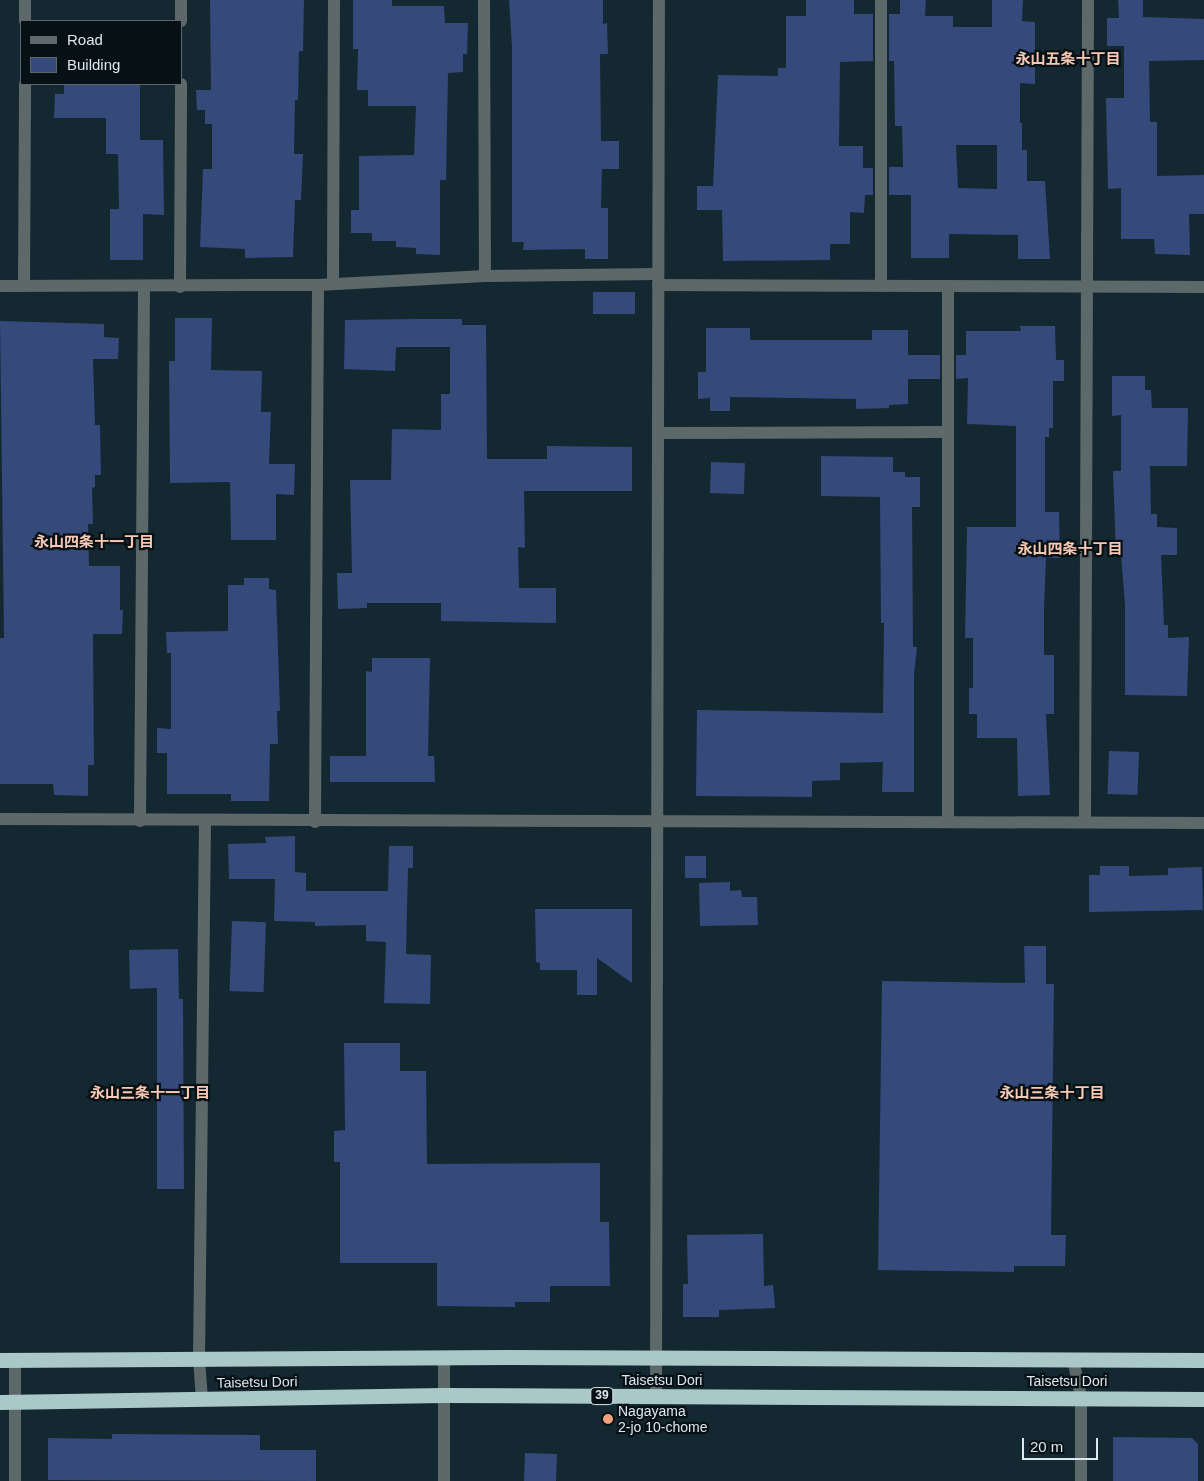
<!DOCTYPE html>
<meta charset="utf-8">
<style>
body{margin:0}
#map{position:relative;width:1204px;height:1481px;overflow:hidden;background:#142832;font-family:Arial,"Noto Sans JP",sans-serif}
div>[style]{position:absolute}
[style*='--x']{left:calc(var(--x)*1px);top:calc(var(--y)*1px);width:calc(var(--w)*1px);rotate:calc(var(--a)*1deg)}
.building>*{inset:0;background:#35497a;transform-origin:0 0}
.street>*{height:12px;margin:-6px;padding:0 6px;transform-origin:6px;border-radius:6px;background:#5d6969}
.highway>*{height:15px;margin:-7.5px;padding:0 7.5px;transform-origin:7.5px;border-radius:7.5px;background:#abc8c8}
.dots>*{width:14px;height:14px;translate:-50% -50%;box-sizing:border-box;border:2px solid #071014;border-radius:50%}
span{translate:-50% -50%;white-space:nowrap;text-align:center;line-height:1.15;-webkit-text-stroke:4.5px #071014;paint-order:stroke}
.shield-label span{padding:1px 4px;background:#071014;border:1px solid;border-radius:4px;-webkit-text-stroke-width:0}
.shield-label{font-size:12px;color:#dce8ef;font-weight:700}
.street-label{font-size:14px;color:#dce8ef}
.poi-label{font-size:14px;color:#dce8ef}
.left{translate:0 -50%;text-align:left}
.neighbourhood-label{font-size:15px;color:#f7c8b4;font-weight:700}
.legend{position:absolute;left:20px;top:20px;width:162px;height:65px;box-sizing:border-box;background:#071014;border:1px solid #5c666c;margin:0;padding:6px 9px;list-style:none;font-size:15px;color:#dce8ef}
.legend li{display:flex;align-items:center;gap:10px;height:25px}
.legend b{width:25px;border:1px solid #5c666c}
.scale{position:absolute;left:1022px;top:1438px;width:76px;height:22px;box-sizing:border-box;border:2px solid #dce8ef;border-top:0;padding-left:6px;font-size:15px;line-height:18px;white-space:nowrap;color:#dce8ef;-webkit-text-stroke:4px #071014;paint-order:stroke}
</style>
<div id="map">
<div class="building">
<i style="clip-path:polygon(210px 0,304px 0,303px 51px,299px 51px,298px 100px,295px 100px,294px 154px,303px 154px,301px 200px,295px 200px,293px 257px,245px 258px,245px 249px,200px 247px,203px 169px,212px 169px,212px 124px,205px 124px,205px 110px,197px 110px,196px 90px,211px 90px)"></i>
<i style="clip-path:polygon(353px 0,392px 0,392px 6px,444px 6px,445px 23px,468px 23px,467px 54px,463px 54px,463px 72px,448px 73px,446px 180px,440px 180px,440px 255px,416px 254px,416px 248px,396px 247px,396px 241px,372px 241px,372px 233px,351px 233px,351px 210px,359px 210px,359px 156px,414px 155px,416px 106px,368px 106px,368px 90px,357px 90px,358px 49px,353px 49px)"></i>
<i style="clip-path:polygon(509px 0,603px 0,603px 24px,607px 23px,608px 54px,600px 54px,601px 141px,619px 141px,619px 169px,602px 169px,601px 208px,608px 208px,608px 259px,585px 259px,585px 249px,523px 250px,524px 242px,512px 242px,512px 48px)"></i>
<i style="clip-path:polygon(806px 0,854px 0,854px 14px,873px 14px,873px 61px,840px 62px,839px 146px,863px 146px,863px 168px,873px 168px,873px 195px,865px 195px,864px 213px,850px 212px,850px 244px,830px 244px,830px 260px,723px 261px,722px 210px,697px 210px,697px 186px,713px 186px,718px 75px,778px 76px,778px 68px,786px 68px,786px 16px,806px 16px)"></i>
<i style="clip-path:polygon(evenodd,900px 0,926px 0,925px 16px,953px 16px,953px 27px,992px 27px,992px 0,1023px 0,1022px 21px,1035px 22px,1035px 84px,1020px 83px,1020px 123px,1022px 123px,1022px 150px,1027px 150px,1027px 181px,1045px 181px,1050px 259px,1018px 259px,1018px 235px,949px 234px,949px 258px,911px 258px,911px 195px,889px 195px,889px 167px,903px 167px,902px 126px,895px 126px,894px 61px,889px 61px,889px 14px,900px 14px,900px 0,956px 145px,997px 145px,997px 189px,958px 188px,956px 145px)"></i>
<i style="clip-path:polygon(1118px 0,1143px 0,1143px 17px,1204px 19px,1204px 60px,1149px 61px,1150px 122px,1157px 122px,1157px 176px,1204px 175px,1204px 214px,1189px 214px,1190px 255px,1155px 254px,1154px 239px,1121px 239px,1121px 188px,1108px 189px,1106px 98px,1124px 98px,1124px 46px,1107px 46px,1107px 18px,1119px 18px)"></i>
<i style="clip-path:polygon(64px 84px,140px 84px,140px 140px,163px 140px,164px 215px,143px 214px,143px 260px,110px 260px,110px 209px,119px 209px,118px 154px,106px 154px,106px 118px,54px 118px,55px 94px,64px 94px)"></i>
<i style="left:593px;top:292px;width:42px;height:22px"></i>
<i style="clip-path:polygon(175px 318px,212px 318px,211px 370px,262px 371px,261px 412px,271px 412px,269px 464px,295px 464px,294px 495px,276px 494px,276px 540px,231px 540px,230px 482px,170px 483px,169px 361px,175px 361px)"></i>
<i style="clip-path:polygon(413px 319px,462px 319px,462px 325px,486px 325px,487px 459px,547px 459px,547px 446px,632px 447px,632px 491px,524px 491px,525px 548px,518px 547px,519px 588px,556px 588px,556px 623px,441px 621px,441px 603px,367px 603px,367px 608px,338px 609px,337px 573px,352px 573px,350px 480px,391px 480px,392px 429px,441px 430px,441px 394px,450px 394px,450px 347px,396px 347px,395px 371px,344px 369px,345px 320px)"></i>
<i style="clip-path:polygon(0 321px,104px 324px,104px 337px,119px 338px,118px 359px,93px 359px,95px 425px,100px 425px,101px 475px,95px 475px,95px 487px,92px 488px,93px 524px,88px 524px,89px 566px,120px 566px,120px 610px,123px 610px,122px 634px,93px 634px,94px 765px,88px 765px,88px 796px,54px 795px,53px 784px,0 784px,0 638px,4px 638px)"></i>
<i style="clip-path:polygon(1020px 326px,1055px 326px,1056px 360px,1064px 360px,1064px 381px,1053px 381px,1053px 428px,1049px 428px,1049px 437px,1045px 437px,1045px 512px,1059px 512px,1060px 558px,1046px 558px,1044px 609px,1044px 655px,1054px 655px,1054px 714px,1046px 714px,1050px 795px,1018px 796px,1017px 738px,977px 738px,977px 714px,969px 714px,969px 688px,973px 688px,973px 638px,965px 638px,967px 527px,1016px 527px,1016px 426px,967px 424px,968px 378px,956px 379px,956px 355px,966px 355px,966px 331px,1021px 331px)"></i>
<i style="clip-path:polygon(706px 328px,750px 328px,750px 340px,872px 340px,872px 330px,908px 330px,908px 355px,940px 355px,940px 379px,908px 379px,908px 404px,889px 405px,889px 408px,856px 409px,856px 399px,730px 397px,730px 411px,710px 411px,710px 398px,698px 399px,698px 372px,706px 372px)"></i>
<i style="clip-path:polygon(1112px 376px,1145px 376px,1145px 390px,1151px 390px,1152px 408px,1188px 408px,1187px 466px,1150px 466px,1151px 514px,1157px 514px,1157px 527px,1177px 528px,1177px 555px,1161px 555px,1164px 625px,1168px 625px,1168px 638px,1189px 637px,1187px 696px,1125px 695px,1125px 605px,1121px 555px,1116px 555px,1113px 471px,1121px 471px,1121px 415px,1112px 416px)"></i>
<i style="clip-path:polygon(821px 456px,893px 457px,893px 472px,905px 472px,905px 477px,920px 477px,920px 507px,912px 507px,913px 647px,917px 647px,914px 675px,914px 792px,882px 792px,883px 762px,840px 763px,840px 780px,812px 781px,812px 797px,696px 796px,697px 710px,883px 713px,884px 623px,881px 623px,880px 497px,821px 496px)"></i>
<i style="left:711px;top:462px;width:34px;height:31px;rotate:2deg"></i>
<i style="clip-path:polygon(244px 578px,269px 578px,269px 589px,276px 590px,280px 711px,277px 711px,278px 744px,270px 744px,269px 801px,231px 801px,231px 794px,167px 794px,167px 753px,157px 753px,157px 728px,171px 729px,171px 653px,167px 653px,166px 632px,228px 631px,228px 585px,244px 585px)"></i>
<i style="clip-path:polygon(372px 658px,430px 658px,428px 756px,434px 756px,435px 782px,330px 782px,330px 756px,366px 756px,366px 671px,372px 672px)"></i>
<i style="left:1109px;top:751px;width:30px;height:43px;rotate:2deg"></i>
<i style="clip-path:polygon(295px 836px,295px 872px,306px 873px,306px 891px,388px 891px,389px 846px,413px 846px,413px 868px,408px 868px,406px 954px,431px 955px,430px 1004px,384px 1003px,386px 942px,366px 941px,366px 925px,315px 926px,315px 922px,274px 921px,275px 879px,229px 879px,228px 844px,266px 843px,265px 837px)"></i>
<i style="left:685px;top:856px;width:21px;height:22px"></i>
<i style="clip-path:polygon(1100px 866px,1129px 866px,1129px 876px,1168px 875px,1168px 868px,1202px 867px,1203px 910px,1089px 912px,1089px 875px,1100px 875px)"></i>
<i style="clip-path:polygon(730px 882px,730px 891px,741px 890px,742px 897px,757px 897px,758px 925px,700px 926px,699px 883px)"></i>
<i style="clip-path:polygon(535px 909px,632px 909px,632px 983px,597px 958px,597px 995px,577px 995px,577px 970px,540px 970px,540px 963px,536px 962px)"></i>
<i style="left:232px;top:921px;width:34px;height:70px;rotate:2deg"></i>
<i style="clip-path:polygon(1024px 946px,1046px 946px,1046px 984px,1054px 984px,1051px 1235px,1066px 1235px,1065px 1266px,1014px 1266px,1014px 1272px,878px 1270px,882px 981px,1025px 983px)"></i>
<i style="clip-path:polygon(178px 949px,179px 999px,183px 999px,184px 1189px,157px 1189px,157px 988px,130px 989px,129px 950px)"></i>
<i style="clip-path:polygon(344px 1043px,400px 1043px,400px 1071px,426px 1071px,427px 1164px,600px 1163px,600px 1222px,609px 1222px,610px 1286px,550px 1286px,550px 1302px,515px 1302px,515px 1307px,437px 1306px,437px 1263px,340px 1263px,340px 1162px,334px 1162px,334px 1131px,345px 1130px)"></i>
<i style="clip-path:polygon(763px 1234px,764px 1286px,773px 1285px,775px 1308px,719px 1310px,719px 1317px,683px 1317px,683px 1284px,688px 1284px,687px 1235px)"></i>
<i style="clip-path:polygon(112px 1434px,260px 1435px,260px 1450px,316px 1450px,316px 1481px,48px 1480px,48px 1438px,112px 1439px)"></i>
<i style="clip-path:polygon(1113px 1437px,1192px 1438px,1198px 1444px,1198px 1481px,1113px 1481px)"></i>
<i style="left:525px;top:1453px;width:32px;height:28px;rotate:2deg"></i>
</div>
<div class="street">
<i style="--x:484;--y:0;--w:276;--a:89.8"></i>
<i style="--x:25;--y:21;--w:21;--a:-90"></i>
<i style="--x:181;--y:21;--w:21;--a:-90"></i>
<i style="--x:333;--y:283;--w:283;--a:-89.8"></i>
<i style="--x:658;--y:285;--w:546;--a:0.21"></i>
<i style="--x:0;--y:286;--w:318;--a:-0.2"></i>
<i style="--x:318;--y:285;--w:167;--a:-3.1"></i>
<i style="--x:485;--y:276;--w:173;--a:-0.7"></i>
<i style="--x:24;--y:286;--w:202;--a:-89.7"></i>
<i style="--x:881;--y:286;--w:286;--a:-90"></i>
<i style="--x:948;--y:286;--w:535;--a:90"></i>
<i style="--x:180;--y:287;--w:203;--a:-89.7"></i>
<i style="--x:660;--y:433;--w:286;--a:-0.2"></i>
<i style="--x:0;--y:819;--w:1204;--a:0.19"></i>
<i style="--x:140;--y:821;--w:534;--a:-89.57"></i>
<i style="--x:1085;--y:821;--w:821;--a:-89.79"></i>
<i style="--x:315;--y:822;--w:537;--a:-89.68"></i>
<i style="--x:444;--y:1357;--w:124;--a:90"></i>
<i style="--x:1073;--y:1359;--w:39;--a:78"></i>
<i style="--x:1081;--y:1397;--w:84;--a:90"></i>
<i style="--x:656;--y:1396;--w:1396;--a:-89.88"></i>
<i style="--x:202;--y:1399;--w:40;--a:-94.3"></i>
<i style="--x:199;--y:1359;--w:538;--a:-89.36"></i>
<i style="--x:15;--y:1481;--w:121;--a:-90"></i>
</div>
<div class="highway">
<i style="--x:0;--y:1360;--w:506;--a:-0.34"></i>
<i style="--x:506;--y:1357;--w:698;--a:0.25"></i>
<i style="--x:0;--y:1402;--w:444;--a:-0.9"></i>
<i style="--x:444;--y:1395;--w:760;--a:0.3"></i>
</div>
<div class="dots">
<i style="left:608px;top:1419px;background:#f1a17c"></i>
</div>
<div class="shield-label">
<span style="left:602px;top:1396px">39</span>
</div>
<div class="street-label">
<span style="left:662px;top:1380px">Taisetsu Dori</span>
<span style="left:1067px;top:1381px">Taisetsu Dori</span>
<span style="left:257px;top:1382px;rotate:-1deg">Taisetsu Dori</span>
</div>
<div class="poi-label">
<span class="left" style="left:618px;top:1419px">Nagayama<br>2-jo 10-chome</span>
</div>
<div class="neighbourhood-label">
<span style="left:1068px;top:59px">永山五条十丁目</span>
<span style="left:94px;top:542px">永山四条十一丁目</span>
<span style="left:1070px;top:549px">永山四条十丁目</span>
<span style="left:150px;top:1093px">永山三条十一丁目</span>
<span style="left:1052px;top:1093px">永山三条十丁目</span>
</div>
<ul class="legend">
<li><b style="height:6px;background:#5d6969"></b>Road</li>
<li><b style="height:14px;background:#35497a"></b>Building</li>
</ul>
<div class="scale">20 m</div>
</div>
